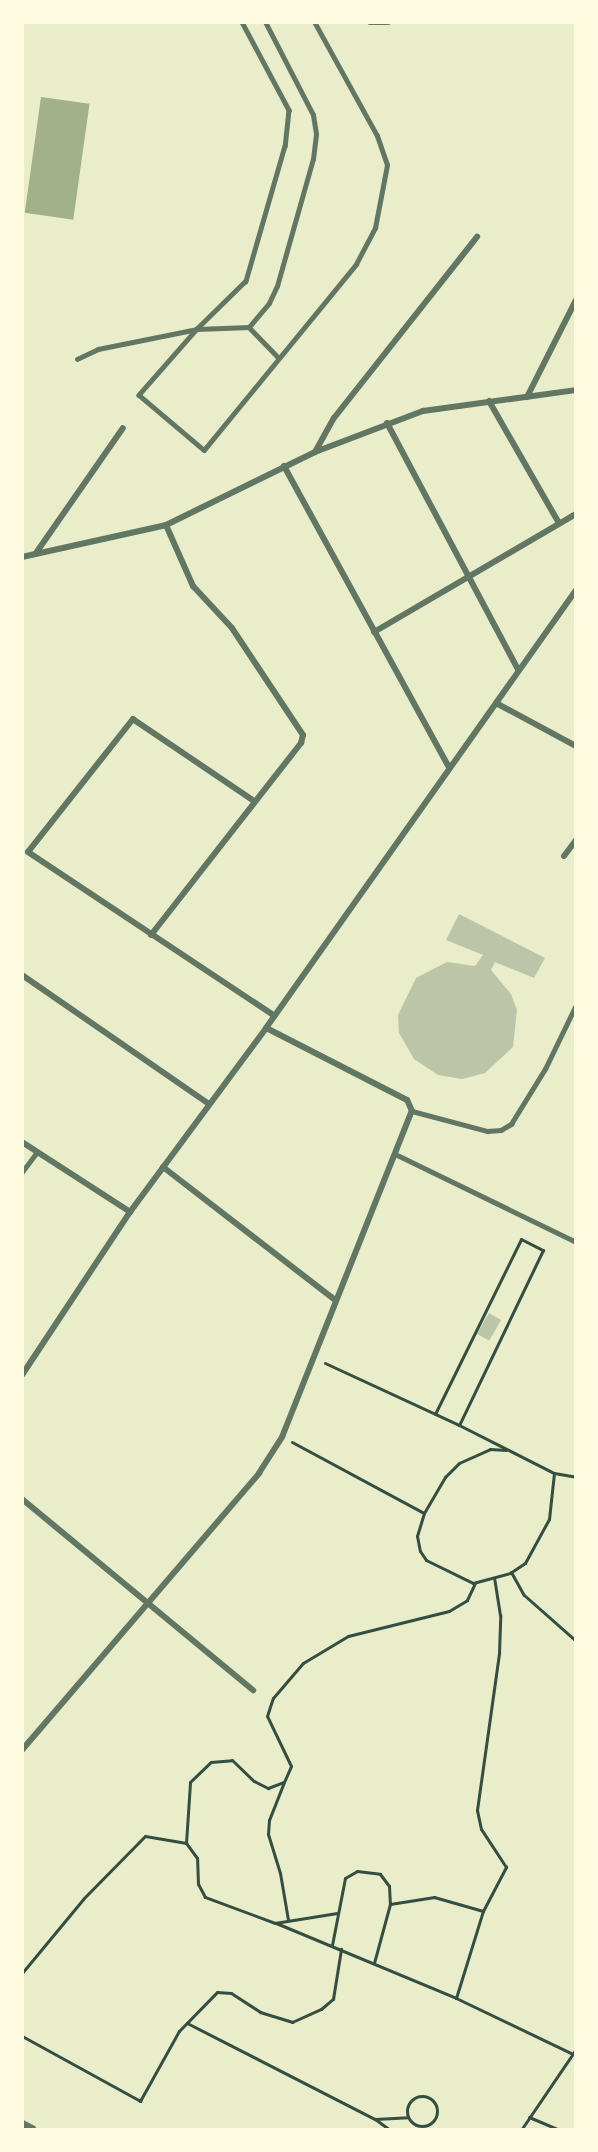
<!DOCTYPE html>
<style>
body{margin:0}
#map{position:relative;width:598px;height:2152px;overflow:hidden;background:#e9edc9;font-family:Quicksand,sans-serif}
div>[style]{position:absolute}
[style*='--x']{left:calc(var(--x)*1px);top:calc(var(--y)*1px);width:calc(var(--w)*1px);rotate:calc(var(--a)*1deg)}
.water>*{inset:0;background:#a3b18a;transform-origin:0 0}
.building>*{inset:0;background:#bcc5a7;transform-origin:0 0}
.path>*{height:3px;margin:-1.5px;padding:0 1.5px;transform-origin:1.5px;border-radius:1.5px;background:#344e41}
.path>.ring{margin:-1.5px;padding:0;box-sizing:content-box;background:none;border:3px solid #344e41;border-radius:50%}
.service>*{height:4.5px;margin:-2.25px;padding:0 2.25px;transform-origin:2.25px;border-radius:2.25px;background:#617663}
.pedestrian>*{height:5px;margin:-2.5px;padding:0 2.5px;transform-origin:2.5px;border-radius:2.5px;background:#617663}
.minor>*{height:6px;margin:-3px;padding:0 3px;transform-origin:3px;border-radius:3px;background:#617663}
.tertiary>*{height:10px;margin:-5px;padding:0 5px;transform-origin:5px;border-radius:5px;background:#617663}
span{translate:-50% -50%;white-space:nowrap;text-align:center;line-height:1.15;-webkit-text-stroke:4.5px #fefae0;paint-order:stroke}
.frame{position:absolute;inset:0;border:24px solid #fefae0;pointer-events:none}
</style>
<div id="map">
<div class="water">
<i style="left:41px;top:97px;width:49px;height:117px;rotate:8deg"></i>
</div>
<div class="building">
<i style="clip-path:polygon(459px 914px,545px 958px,534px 978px,495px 962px,491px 970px,511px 994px,517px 1010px,513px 1047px,485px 1073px,462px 1079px,438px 1075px,414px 1059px,399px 1033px,398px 1015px,416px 978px,447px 962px,475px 966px,483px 955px,446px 940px)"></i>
<i style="left:489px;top:1313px;width:14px;height:24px;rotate:30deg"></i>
</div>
<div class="path">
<i style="--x:325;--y:1363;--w:148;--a:24.8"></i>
<i style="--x:435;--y:1414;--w:195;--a:-63.8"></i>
<i style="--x:521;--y:1239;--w:25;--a:27"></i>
<i style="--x:543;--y:1250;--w:194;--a:115.6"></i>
<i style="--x:459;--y:1425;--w:106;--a:26.8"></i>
<i style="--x:292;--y:1442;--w:150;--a:28.3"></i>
<i style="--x:424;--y:1513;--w:24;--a:107"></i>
<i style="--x:417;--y:1536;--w:15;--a:79"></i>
<i style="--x:420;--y:1551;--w:11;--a:56"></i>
<i style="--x:426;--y:1560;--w:52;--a:26.1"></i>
<i style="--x:473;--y:1583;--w:38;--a:-15"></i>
<i style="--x:510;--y:1573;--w:18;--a:-34"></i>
<i style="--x:525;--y:1563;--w:50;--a:-61.4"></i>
<i style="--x:549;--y:1519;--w:46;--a:-83.8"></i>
<i style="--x:554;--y:1473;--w:22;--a:10"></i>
<i style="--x:424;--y:1513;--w:42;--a:-59.7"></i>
<i style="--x:445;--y:1477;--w:20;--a:-45"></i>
<i style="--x:459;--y:1463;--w:34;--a:-24"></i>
<i style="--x:490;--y:1449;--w:16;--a:4"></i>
<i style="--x:511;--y:1572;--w:26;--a:61"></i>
<i style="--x:524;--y:1595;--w:69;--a:41.5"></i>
<i style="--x:284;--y:1782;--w:41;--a:111.5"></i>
<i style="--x:269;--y:1820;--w:14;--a:94"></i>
<i style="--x:268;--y:1834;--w:41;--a:72.9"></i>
<i style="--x:280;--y:1873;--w:48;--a:80.3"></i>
<i style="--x:390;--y:1904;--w:45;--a:-9"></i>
<i style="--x:434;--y:1897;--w:51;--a:15.9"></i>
<i style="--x:337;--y:1913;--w:63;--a:170.8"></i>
<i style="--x:275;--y:1923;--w:75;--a:-159.6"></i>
<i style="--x:205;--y:1897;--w:15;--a:-118"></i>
<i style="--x:198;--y:1884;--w:26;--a:-92"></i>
<i style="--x:197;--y:1858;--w:19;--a:-126"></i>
<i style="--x:186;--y:1843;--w:61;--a:-86.2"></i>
<i style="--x:190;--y:1782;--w:29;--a:-44"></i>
<i style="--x:211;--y:1762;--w:21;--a:-5"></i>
<i style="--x:232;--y:1760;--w:30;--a:44"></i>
<i style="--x:254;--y:1781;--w:16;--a:27"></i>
<i style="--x:268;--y:1788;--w:17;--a:-21"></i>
<i style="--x:284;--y:1782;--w:17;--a:-66"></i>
<i style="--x:291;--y:1766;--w:55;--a:-115.6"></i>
<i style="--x:267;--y:1716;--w:19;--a:-72"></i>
<i style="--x:273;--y:1698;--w:46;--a:-49.4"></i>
<i style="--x:303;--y:1663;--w:52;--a:-31"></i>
<i style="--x:348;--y:1636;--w:104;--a:-13.9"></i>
<i style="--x:449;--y:1611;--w:21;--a:-31"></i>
<i style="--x:467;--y:1600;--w:19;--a:-65"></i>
<i style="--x:276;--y:1923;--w:195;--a:22.6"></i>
<i style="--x:456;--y:1998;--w:127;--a:25.6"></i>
<i style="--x:332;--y:1945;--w:68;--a:-79"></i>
<i style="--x:345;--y:1878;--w:14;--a:-30"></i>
<i style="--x:357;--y:1871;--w:23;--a:7"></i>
<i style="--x:380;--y:1874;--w:15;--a:53"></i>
<i style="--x:389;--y:1886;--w:18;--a:87"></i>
<i style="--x:390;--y:1904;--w:61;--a:105.2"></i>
<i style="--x:22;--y:1973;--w:97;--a:-50.4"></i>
<i style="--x:84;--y:1898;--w:87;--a:-45.5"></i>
<i style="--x:145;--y:1836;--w:42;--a:9.7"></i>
<i style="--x:456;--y:1998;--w:91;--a:-72.8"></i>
<i style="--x:483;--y:1911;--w:50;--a:-62.4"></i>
<i style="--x:506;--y:1867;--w:45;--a:-123.3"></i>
<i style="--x:481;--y:1829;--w:19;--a:-102"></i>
<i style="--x:477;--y:1810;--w:159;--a:-82"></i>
<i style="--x:499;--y:1653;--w:38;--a:-88"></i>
<i style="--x:500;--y:1615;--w:36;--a:-99"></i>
<i style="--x:187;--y:2023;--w:211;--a:27.1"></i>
<i style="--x:22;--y:2036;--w:135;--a:28.8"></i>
<i style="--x:140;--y:2101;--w:80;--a:-60.9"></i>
<i style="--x:179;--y:2031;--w:54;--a:-45.7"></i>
<i style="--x:217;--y:1992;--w:14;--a:4"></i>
<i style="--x:231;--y:1993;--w:35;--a:33"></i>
<i style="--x:260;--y:2012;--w:34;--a:17"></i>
<i style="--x:292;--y:2022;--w:32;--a:-24"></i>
<i style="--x:321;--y:2009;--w:16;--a:-40"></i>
<i style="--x:333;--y:1999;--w:51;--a:-80.9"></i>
<i class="ring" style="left:407px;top:2096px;width:27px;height:27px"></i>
<i style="--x:529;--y:2117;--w:33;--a:23"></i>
<i style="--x:390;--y:2130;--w:19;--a:-144"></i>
<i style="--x:375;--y:2119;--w:33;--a:-3"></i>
<i style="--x:521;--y:2130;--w:98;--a:-55.8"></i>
</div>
<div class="service">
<i style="--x:242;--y:22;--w:100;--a:61.9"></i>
<i style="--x:289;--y:110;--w:36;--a:96"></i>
<i style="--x:285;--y:146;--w:141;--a:106.1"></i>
<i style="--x:246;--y:281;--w:69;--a:135.6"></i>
<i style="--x:197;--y:329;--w:88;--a:131.3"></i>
<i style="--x:139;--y:395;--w:85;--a:40.2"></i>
<i style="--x:204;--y:450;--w:240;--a:-50.7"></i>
<i style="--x:356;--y:264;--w:41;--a:-62.2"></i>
<i style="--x:375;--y:228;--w:64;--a:-79.2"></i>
<i style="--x:387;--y:165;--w:31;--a:-109"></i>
<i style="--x:377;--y:136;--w:130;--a:-118.9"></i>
<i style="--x:249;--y:327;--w:31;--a:-50"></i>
<i style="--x:269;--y:303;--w:19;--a:-65"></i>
<i style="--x:277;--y:286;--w:132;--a:-74.2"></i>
<i style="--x:313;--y:159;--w:25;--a:-83"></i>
<i style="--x:316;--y:134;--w:19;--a:-99"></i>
<i style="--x:313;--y:115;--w:105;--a:-117.3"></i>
<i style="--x:77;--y:359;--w:23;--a:-25"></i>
<i style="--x:98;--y:349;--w:101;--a:-11.4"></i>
<i style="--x:197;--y:329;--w:52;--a:-2.2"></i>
<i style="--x:249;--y:327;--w:42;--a:46"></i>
<i style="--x:412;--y:1111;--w:78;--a:14.9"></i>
<i style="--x:487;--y:1131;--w:14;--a:-4"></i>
<i style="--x:501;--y:1130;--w:12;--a:-31"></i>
<i style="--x:511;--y:1124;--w:65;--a:-58.3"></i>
<i style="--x:545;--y:1069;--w:71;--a:-64.2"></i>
<i style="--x:22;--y:1172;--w:25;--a:-53"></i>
</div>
<div class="pedestrian">
<i style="--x:397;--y:1155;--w:199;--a:25.9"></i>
</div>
<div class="minor">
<i style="--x:370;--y:22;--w:18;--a:0"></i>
<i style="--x:527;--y:397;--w:109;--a:-63.2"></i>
<i style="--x:489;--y:401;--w:141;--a:60.2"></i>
<i style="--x:387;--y:423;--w:279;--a:62"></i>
<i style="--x:315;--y:452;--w:39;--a:-61"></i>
<i style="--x:334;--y:418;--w:231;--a:-51.7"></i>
<i style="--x:284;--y:466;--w:343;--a:61.3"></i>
<i style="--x:36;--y:553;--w:152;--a:-55.2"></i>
<i style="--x:22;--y:557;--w:148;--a:-12.5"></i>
<i style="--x:166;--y:525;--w:166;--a:-26.1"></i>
<i style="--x:315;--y:452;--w:116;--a:-20.8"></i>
<i style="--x:423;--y:411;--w:154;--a:-7.8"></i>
<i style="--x:374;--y:632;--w:234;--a:-30.3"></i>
<i style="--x:496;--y:703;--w:91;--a:28.3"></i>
<i style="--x:254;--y:801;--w:146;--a:-145.9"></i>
<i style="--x:133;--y:719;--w:169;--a:128.3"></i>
<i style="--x:28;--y:852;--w:296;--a:33.6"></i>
<i style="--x:564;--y:856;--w:20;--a:-53"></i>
<i style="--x:151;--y:935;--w:244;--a:-52"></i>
<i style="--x:301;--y:743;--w:8;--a:-76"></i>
<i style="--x:303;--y:735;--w:128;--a:-123.6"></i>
<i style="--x:232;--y:628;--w:57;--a:-132.9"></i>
<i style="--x:193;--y:586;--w:67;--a:-113.9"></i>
<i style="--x:22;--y:975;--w:227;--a:34.6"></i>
<i style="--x:22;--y:1142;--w:129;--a:32.9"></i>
<i style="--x:163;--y:1167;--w:217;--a:37.7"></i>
<i style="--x:22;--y:1375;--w:196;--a:-56.5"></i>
<i style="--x:130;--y:1212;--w:229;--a:-53.5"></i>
<i style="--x:266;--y:1028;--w:537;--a:-54.71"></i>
<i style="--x:22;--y:1499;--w:300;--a:39.6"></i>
<i style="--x:22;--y:1750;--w:365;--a:-49.4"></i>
<i style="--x:259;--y:1473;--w:43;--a:-57.4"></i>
<i style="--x:282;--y:1437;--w:351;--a:-68.3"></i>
<i style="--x:412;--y:1111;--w:12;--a:-114"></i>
<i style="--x:407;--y:1100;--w:158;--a:-152.9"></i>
</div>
<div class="tertiary">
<i style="--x:22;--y:2125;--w:11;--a:27"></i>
</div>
<div class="frame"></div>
</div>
